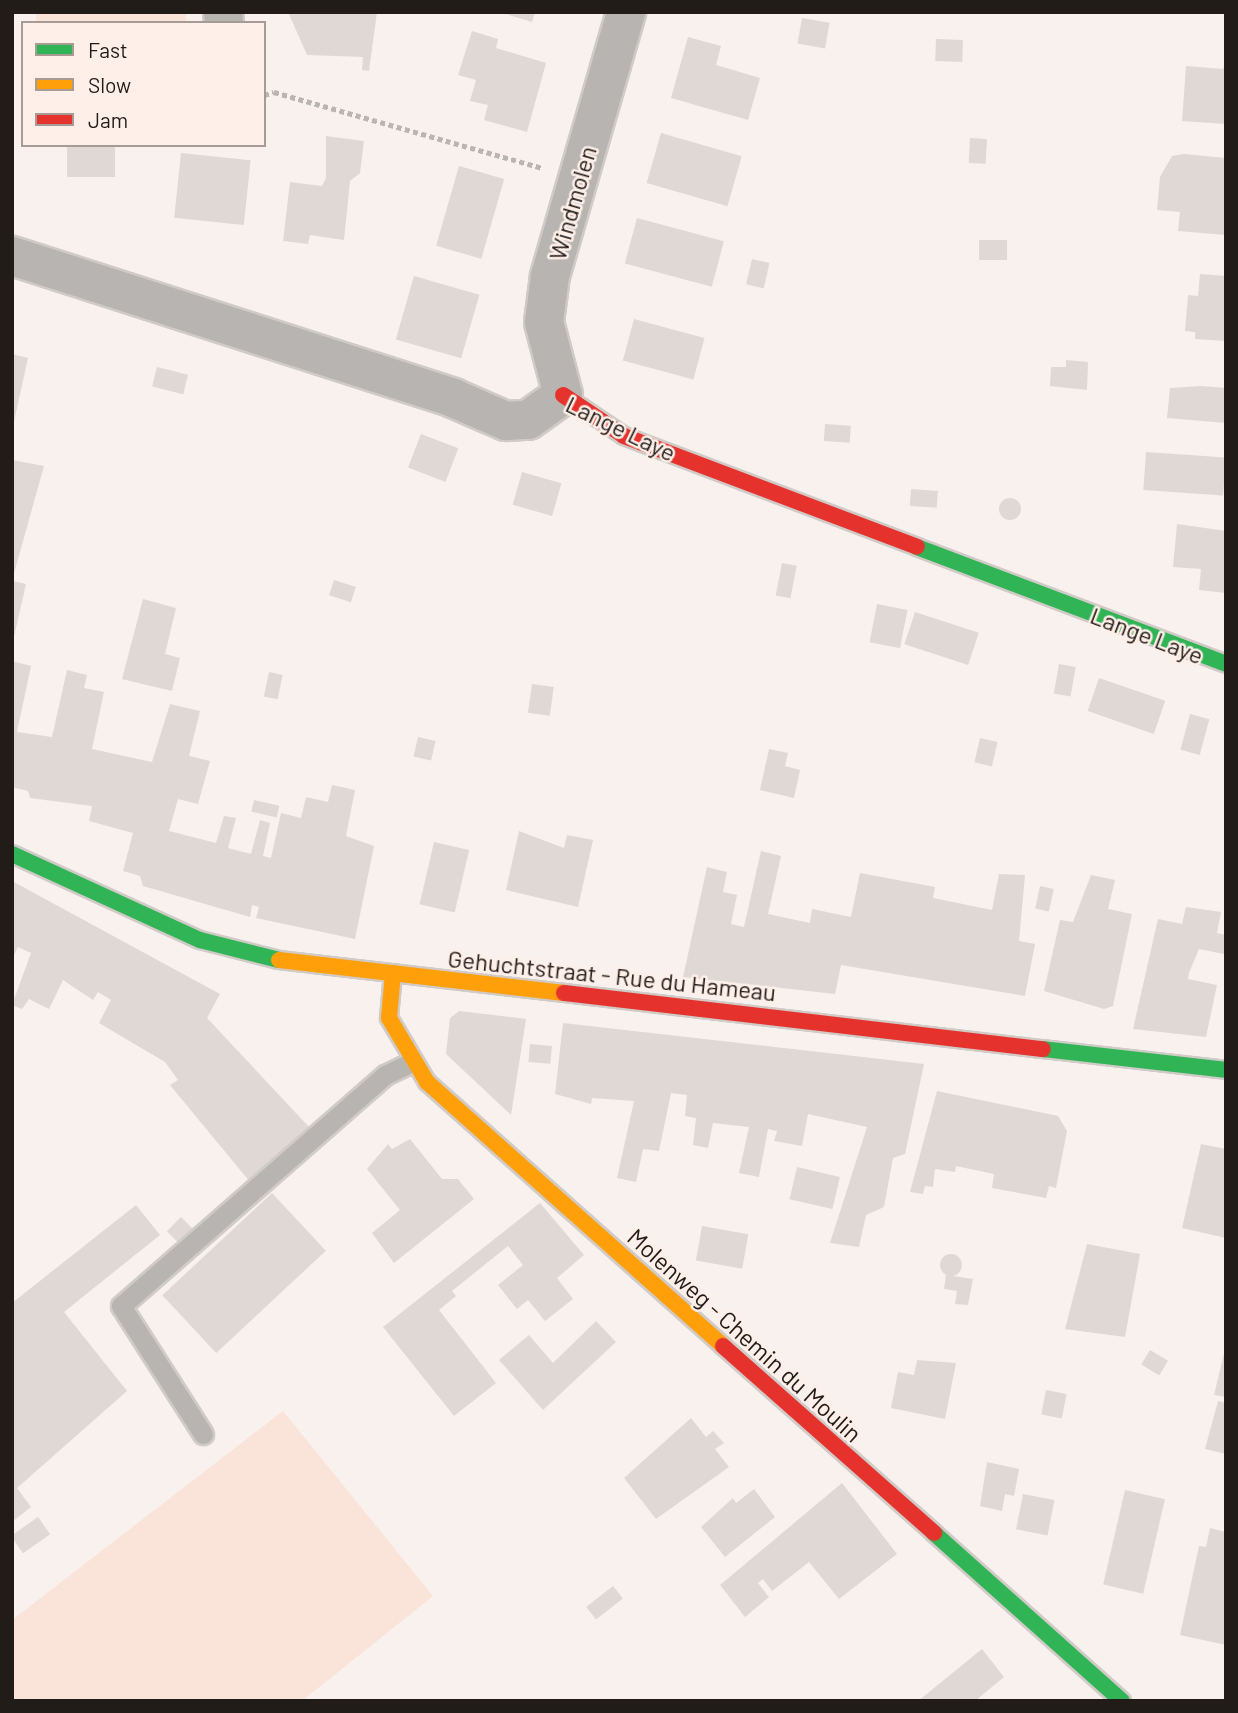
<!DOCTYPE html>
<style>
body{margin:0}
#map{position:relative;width:1238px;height:1713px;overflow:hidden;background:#f9f1ed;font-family:Barlow,sans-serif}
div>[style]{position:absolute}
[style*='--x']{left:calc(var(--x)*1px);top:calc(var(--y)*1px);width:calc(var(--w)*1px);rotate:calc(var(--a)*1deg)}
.green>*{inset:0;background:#fae3d9;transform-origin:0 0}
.building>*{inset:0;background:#e0d8d5;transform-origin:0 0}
.round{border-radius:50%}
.path>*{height:4.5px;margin-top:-2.25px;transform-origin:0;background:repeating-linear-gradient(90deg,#b9b5b2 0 5px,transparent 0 8.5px)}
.roads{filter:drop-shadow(2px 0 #d1cbc8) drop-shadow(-2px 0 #d1cbc8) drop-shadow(0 2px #d1cbc8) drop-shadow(0 -2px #d1cbc8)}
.lane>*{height:19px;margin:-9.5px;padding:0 9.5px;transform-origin:9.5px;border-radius:9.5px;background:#b7b4b2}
.street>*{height:38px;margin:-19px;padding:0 19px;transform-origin:19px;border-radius:19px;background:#b7b4b2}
.fast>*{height:16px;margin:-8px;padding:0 8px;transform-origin:8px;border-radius:8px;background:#30b455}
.slow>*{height:16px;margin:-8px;padding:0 8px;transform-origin:8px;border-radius:8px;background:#ff9f0a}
.jam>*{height:16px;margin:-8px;padding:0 8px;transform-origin:8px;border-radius:8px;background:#e5322d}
span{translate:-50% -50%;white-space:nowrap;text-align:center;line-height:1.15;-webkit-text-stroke:5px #feefe8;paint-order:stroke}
.street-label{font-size:24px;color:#221c19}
.frame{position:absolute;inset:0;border:14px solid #221c19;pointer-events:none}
.legend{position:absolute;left:21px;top:21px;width:245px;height:126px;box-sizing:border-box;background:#feefe8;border:2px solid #a69b95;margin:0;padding:9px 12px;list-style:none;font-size:21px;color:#221c19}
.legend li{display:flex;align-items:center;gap:14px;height:35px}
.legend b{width:35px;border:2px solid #a69b95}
</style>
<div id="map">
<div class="green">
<i style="left:36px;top:12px;width:150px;height:11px"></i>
<i style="clip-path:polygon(283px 1411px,433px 1596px,302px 1701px,12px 1701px,12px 1620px)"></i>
</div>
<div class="building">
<i style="clip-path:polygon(288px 12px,377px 12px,369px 71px,362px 70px,363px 57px,307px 55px)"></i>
<i style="clip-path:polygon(499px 12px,535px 12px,532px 22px)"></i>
<i style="left:802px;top:18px;width:28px;height:26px;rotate:10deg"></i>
<i style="clip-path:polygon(472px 31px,498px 39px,496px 48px,546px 63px,527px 132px,484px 120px,488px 105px,470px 101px,476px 80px,458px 75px)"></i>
<i style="clip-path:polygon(688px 37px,721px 46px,716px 65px,760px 78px,748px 120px,671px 98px)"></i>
<i style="left:936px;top:39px;width:27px;height:22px;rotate:2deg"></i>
<i style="clip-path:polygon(1226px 61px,1226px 124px,1182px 121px,1186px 66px,1223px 69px)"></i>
<i style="left:661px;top:133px;width:84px;height:52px;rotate:16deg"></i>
<i style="clip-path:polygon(326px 136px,364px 141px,360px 173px,350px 181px,344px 240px,310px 235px,308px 244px,283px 241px,290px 182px,322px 186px,326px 178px)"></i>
<i style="left:970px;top:138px;width:17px;height:25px;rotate:3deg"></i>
<i style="left:67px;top:145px;width:48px;height:32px"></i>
<i style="left:181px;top:153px;width:70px;height:65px;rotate:6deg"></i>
<i style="clip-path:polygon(1184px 154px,1226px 158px,1226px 235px,1178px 231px,1180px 212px,1157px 210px,1160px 177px,1172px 156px)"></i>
<i style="left:459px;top:166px;width:47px;height:83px;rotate:16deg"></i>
<i style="left:637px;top:218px;width:90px;height:47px;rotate:15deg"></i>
<i style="left:979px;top:240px;width:28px;height:20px"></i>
<i style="left:752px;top:259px;width:18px;height:26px;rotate:13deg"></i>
<i style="clip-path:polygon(1200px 274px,1226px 276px,1226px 341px,1195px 339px,1195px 332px,1185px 331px,1188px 295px,1198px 296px)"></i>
<i style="left:414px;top:276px;width:68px;height:66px;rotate:16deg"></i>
<i style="left:634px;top:319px;width:73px;height:43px;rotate:15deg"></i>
<i style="clip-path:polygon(12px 354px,28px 358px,13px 426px,12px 426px)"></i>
<i style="clip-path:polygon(1066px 360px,1088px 362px,1087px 390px,1050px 386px,1051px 367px,1066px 367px)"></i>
<i style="left:157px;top:367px;width:32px;height:20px;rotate:14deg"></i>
<i style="clip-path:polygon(1201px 386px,1226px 388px,1226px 423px,1167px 418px,1170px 388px)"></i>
<i style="left:825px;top:424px;width:26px;height:17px;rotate:4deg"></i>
<i style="left:421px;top:434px;width:40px;height:36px;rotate:21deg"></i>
<i style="left:1146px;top:452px;width:80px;height:38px;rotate:4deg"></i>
<i style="clip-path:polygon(12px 460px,44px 466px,13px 577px,12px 577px)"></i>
<i style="left:522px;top:472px;width:41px;height:34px;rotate:16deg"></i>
<i style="left:911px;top:489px;width:27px;height:17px;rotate:4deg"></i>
<i class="round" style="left:999px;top:498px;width:22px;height:22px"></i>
<i style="clip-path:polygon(1177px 524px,1226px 531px,1226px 593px,1199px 590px,1201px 569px,1173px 567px)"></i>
<i style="left:782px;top:563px;width:15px;height:33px;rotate:11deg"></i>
<i style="left:334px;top:580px;width:23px;height:16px;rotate:18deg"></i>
<i style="clip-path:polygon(12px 581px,26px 584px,13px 641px,12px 640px)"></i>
<i style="clip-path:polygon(143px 599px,176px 608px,165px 654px,180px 658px,172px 691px,122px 679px)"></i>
<i style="left:877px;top:604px;width:31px;height:39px;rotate:11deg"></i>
<i style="left:915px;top:612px;width:67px;height:34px;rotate:18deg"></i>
<i style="clip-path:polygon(12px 661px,31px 666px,17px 732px,52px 737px,67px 670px,87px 675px,84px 688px,104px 692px,92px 749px,152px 762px,170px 704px,200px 711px,189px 756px,210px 761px,198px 804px,178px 799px,169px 831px,216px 843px,224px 816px,236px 818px,228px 848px,251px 854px,260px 820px,270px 823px,263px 856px,271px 858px,281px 813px,301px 818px,306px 797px,328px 802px,332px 785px,355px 790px,346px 836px,374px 846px,355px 939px,256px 918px,259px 907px,252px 905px,250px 917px,143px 886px,140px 876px,123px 871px,133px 833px,89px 821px,92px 806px,30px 798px,28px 791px,12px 787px)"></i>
<i style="left:1059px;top:664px;width:17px;height:30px;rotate:10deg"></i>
<i style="left:269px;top:672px;width:14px;height:25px;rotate:12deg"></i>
<i style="left:1099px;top:678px;width:70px;height:35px;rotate:19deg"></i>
<i style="left:532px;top:684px;width:22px;height:29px;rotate:8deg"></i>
<i style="left:1190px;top:714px;width:20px;height:37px;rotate:15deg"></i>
<i style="left:418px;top:737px;width:18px;height:20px;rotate:13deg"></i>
<i style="left:980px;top:738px;width:18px;height:25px;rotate:13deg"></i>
<i style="clip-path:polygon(769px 749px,788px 753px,785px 766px,800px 770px,794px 798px,760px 790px)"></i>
<i style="left:254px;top:800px;width:26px;height:12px;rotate:13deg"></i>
<i style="clip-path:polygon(519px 831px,564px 848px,567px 835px,593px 840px,578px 907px,506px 890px)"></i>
<i style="left:434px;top:842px;width:36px;height:64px;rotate:13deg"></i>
<i style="clip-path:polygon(761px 851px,781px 856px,768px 914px,810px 923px,812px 909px,851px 917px,860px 873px,935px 887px,933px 898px,992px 910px,999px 874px,1025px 875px,1019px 941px,1035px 944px,1025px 996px,841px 965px,835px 994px,683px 977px,707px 867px,727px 872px,723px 892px,737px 895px,731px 924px,744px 927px)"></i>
<i style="clip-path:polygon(1091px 875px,1115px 880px,1108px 909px,1132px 914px,1113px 1006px,1104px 1009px,1044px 991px,1060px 920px,1073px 922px)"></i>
<i style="clip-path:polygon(12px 881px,220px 994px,207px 1018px,309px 1127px,250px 1182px,170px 1085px,178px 1080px,165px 1062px,99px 1023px,111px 1000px,98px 992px,93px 1000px,63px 980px,49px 1009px,29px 999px,22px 1009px,12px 1005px,31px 953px,18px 947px,12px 959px)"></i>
<i style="left:1040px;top:886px;width:14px;height:23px;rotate:12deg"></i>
<i style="clip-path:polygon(1186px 907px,1221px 912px,1217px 933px,1226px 935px,1224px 954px,1199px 949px,1189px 973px,1188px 979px,1217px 985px,1206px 1037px,1133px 1029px,1158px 919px,1182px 924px)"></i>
<i style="clip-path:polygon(459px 1011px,526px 1019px,511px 1115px,446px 1054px,450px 1018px)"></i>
<i style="clip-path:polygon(563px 1023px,924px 1064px,905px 1154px,893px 1158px,884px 1207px,866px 1215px,859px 1247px,830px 1243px,867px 1127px,808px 1114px,802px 1146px,774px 1141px,777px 1131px,768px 1129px,759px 1177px,739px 1173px,749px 1127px,713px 1123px,708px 1148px,693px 1145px,696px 1118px,685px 1116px,687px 1095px,671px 1093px,659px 1151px,643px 1149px,636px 1182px,617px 1178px,634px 1101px,592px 1098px,591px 1104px,555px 1094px)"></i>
<i style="left:530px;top:1044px;width:22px;height:18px;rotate:5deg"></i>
<i style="clip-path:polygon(937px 1091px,1058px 1116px,1067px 1131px,1056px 1188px,1049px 1186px,1046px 1198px,992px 1188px,994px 1174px,956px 1166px,955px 1172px,935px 1169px,933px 1187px,925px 1186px,923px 1194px,910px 1192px)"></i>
<i style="clip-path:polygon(410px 1139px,442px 1179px,458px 1179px,474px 1199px,394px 1263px,372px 1233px,400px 1210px,367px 1169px,388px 1144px,392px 1149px)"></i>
<i style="clip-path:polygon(1201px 1144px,1226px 1149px,1226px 1238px,1182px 1228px)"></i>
<i style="left:797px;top:1167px;width:44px;height:33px;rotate:13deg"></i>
<i style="left:272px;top:1193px;width:79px;height:150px;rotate:47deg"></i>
<i style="clip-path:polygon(540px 1203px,584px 1255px,557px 1278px,573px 1299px,545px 1321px,528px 1300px,517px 1309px,498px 1285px,523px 1265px,508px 1246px,452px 1291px,456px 1296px,439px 1310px,496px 1383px,454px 1416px,383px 1327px)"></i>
<i style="clip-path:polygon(136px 1205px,160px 1235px,64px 1312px,127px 1391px,17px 1488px,31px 1507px,12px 1522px,12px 1303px)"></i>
<i style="left:181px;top:1217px;width:20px;height:20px;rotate:45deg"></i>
<i style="left:702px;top:1226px;width:47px;height:35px;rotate:10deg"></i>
<i style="clip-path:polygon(1087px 1244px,1140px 1254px,1125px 1337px,1065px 1329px)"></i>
<i class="round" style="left:940px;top:1254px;width:22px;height:22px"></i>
<i style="clip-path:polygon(946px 1275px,973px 1279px,968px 1305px,955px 1304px,957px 1291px,944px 1289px)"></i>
<i style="clip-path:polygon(596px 1321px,616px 1342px,543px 1410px,499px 1360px,529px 1335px,553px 1363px)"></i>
<i style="clip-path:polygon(1225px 1349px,1226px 1349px,1226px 1397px,1214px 1395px)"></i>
<i style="left:1150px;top:1350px;width:21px;height:17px;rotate:31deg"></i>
<i style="clip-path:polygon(917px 1360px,956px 1363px,945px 1419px,891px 1408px,898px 1372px,914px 1375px)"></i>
<i style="left:1046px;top:1390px;width:21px;height:25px;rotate:11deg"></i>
<i style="clip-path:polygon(1218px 1401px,1226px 1403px,1226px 1454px,1205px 1449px)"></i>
<i style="clip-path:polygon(691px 1418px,706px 1437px,713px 1431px,724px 1443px,715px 1449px,729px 1467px,656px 1519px,624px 1478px)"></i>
<i style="clip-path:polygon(987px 1462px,1019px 1469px,1014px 1496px,1005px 1494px,1002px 1511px,980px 1506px)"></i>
<i style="clip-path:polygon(842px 1483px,897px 1554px,839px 1599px,809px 1562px,772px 1591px,763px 1579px,758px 1583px,769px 1597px,745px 1617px,720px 1585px)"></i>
<i style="clip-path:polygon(754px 1489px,775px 1517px,725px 1557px,701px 1527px,733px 1498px,736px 1503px)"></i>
<i style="left:1125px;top:1490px;width:41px;height:97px;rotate:13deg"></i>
<i style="left:1023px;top:1494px;width:32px;height:36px;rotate:11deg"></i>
<i style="left:38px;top:1517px;width:21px;height:33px;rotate:55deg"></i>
<i style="clip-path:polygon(1210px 1528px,1226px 1532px,1226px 1645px,1180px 1635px,1199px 1546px,1206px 1547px)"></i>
<i style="left:613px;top:1586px;width:16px;height:34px;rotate:52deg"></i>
<i style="clip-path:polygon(982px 1649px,1004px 1677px,975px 1701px,918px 1701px)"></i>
</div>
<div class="path">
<i style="--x:264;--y:95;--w:10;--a:-17"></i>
<i style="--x:274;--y:92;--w:280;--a:15.8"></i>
</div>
<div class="roads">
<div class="lane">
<i style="--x:203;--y:1434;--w:152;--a:-122.6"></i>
<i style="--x:121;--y:1306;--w:351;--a:-41.2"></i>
<i style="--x:385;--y:1075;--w:30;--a:-26"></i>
</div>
<div class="street">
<i style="--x:223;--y:12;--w:11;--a:85"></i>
<i style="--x:12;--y:256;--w:463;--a:17.8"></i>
<i style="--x:453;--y:398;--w:58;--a:23.5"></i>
<i style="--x:506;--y:421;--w:22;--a:-3"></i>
<i style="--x:528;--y:420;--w:43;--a:-35.5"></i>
<i style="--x:563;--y:395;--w:75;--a:-104.6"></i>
<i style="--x:544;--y:322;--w:46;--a:-82.6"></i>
<i style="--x:550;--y:276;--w:275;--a:-73.9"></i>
</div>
<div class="fast">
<i style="--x:917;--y:547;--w:330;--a:20.7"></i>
<i style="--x:12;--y:854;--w:207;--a:24.6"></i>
<i style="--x:200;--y:940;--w:81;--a:14.2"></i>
<i style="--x:1043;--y:1049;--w:184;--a:6.5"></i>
<i style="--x:934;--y:1533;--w:252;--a:41.8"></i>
</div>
<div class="slow">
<i style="--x:279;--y:960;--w:287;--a:6.6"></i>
<i style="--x:393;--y:973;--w:45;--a:95.1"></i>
<i style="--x:389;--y:1018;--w:74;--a:59.3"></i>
<i style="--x:427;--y:1082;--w:397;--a:41.7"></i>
</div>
<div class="jam">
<i style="--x:563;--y:395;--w:73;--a:33.9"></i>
<i style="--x:624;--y:436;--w:313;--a:20.7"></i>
<i style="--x:564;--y:993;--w:482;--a:6.7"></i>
<i style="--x:723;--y:1346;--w:282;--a:41.5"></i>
</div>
</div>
<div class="street-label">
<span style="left:572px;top:203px;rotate:-74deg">Windmolen</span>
<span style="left:621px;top:428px;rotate:26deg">Lange Laye</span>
<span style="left:1147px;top:635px;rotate:21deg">Lange Laye</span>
<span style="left:612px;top:975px;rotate:6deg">Gehuchtstraat - Rue du Hameau</span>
<span style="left:745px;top:1335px;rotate:42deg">Molenweg - Chemin du Moulin</span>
</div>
<div class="frame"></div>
<ul class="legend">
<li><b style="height:9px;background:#30b455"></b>Fast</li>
<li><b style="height:9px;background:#ff9f0a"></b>Slow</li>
<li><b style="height:9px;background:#e5322d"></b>Jam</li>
</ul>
</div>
